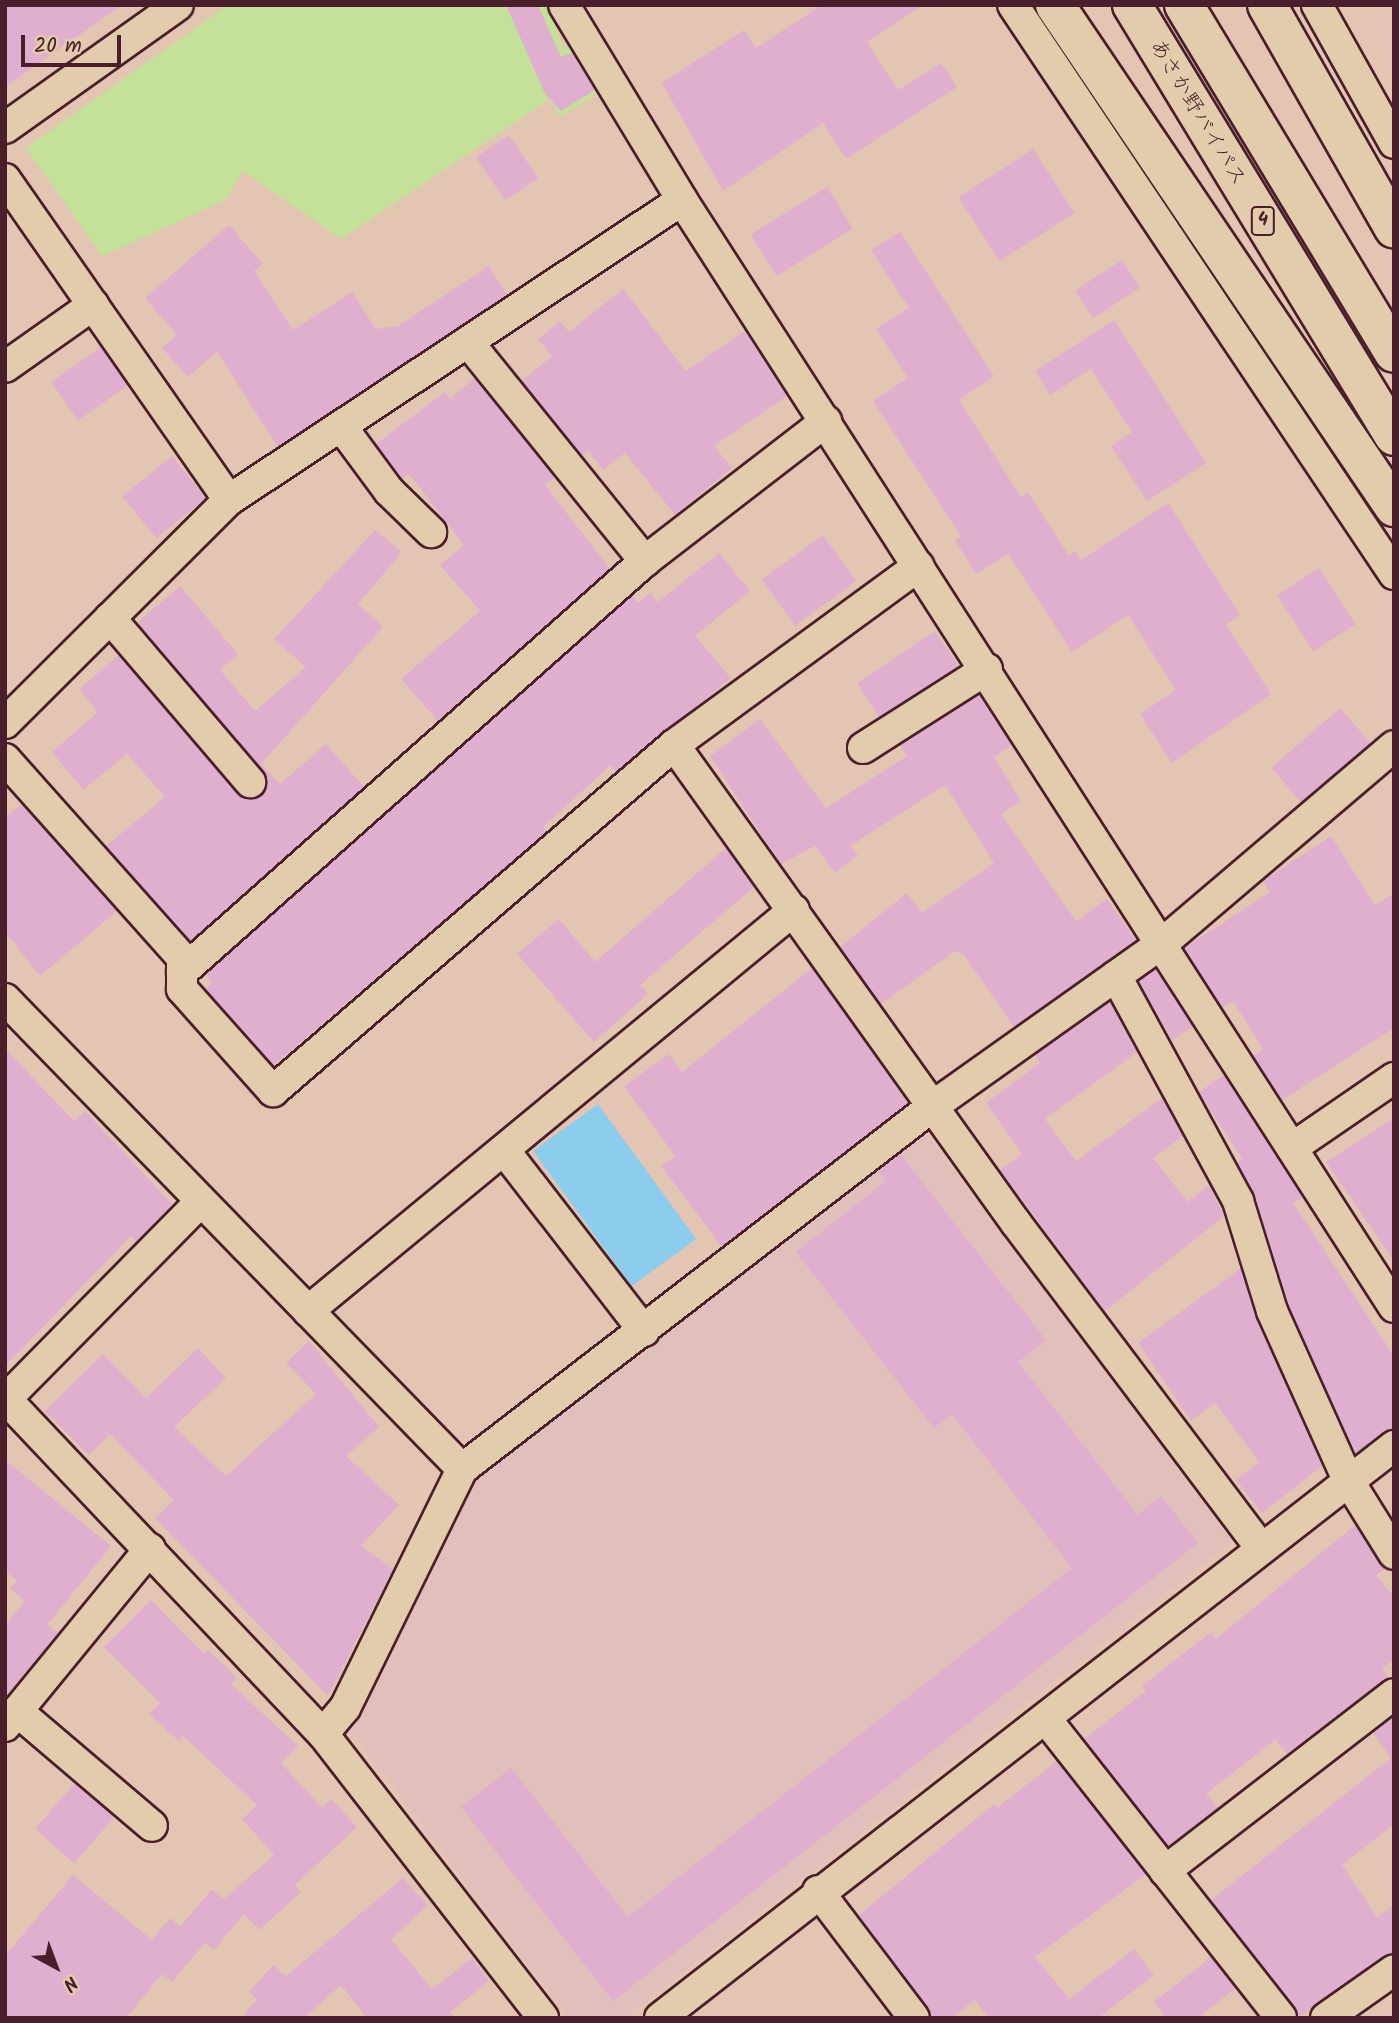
<!DOCTYPE html>
<meta charset="utf-8">
<style>
body{margin:0}
#map{position:relative;width:1399px;height:2023px;overflow:hidden;background:#e2c6b2;font-family:Kalam,"Klee One",sans-serif}
div>[style]{position:absolute}
[style*='--x']{left:calc(var(--x)*1px);top:calc(var(--y)*1px);width:calc(var(--w)*1px);rotate:calc(var(--a)*1deg)}
.built>*{inset:0;background:#e1bfbb}
.green>*{inset:0;background:#c4e199}
.water>*{inset:0;background:#8ccded;transform-origin:0 0}
.building>*{inset:0;background:#e0afcf;transform-origin:0 0}
.roads{filter:drop-shadow(2px 0 #4a1f2b) drop-shadow(-2px 0 #4a1f2b) drop-shadow(0 2px #4a1f2b) drop-shadow(0 -2px #4a1f2b)}
.street>*{height:30px;margin:-15px;padding:0 15px;transform-origin:15px;border-radius:15px;background:#e2ccab}
.highway>*{height:38px;margin:-19px;padding:0 19px;transform-origin:19px;border-radius:19px;background:#e2ccab}
span{translate:-50% -50%;white-space:nowrap;text-align:center;line-height:1.15;-webkit-text-stroke:7px #e2ccab;paint-order:stroke}
.shield-label span{padding:2px 5px;background:#e2ccab;border:2px solid;border-radius:5px;-webkit-text-stroke-width:0}
.shield-label{font-size:19px;color:#4a1f2b;font-weight:700}
.street-label{font-size:21px;color:#4a1f2b}
.frame{position:absolute;inset:0;border:7px solid #4a1f2b;pointer-events:none}
.north{position:absolute;left:21px;top:1932px;width:70px;height:70px;-webkit-text-stroke:5px #e2ccab;paint-order:stroke;rotate:139deg;font-size:19px;font-weight:700;line-height:28px;text-align:center;color:#4a1f2b}
.north::after{content:'';display:block;margin:auto;width:24px;height:32px;background:#4a1f2b;clip-path:polygon(50% 0,100% 100%,50% 72%,0 100%)}
.scale{position:absolute;left:21px;top:35px;width:100px;height:32px;box-sizing:border-box;border:4px solid #4a1f2b;border-top:0;padding-left:9px;font-size:21px;line-height:24px;white-space:nowrap;color:#4a1f2b;-webkit-text-stroke:5px #e2ccab;paint-order:stroke}
</style>
<div id="map">
<div class="built">
<i style="clip-path:polygon(924px 1131px,1232px 1541px,625px 2018px,568px 2018px,350px 1730px,478px 1473px)"></i>
</div>
<div class="green">
<i style="clip-path:polygon(228px 5px,547px 5px,564px 49px,576px 44px,603px 90px,560px 117px,550px 99px,341px 239px,243px 171px,226px 200px,102px 256px,26px 148px)"></i>
</div>
<div class="water">
<i style="left:598px;top:1104px;width:167px;height:80px;rotate:54deg"></i>
</div>
<div class="building">
<i style="clip-path:polygon(5px 5px,122px 5px,5px 87px)"></i>
<i style="clip-path:polygon(506px 5px,538px 5px,561px 57px,572px 53px,595px 90px,561px 111px,545px 94px)"></i>
<i style="clip-path:polygon(822px 5px,923px 5px,867px 42px,898px 90px,941px 63px,957px 87px,846px 159px,823px 123px,723px 191px,662px 83px,744px 30px,756px 48px)"></i>
<i style="left:509px;top:135px;width:52px;height:40px;rotate:56deg"></i>
<i style="left:1033px;top:149px;width:76px;height:89px;rotate:57deg"></i>
<i style="left:827px;top:187px;width:49px;height:90px;rotate:58deg"></i>
<i style="clip-path:polygon(229px 225px,263px 264px,254px 271px,293px 330px,352px 292px,376px 329px,398px 326px,489px 266px,507px 295px,278px 447px,217px 352px,188px 377px,162px 348px,177px 335px,145px 298px)"></i>
<i style="clip-path:polygon(900px 232px,994px 376px,959px 400px,1021px 497px,1028px 492px,1069px 556px,1075px 551px,1081px 560px,1168px 503px,1240px 615px,1226px 625px,1271px 694px,1172px 763px,1140px 714px,1176px 690px,1128px 615px,1072px 652px,1008px 554px,976px 574px,955px 540px,961px 536px,873px 401px,908px 378px,876px 329px,909px 308px,871px 250px)"></i>
<i style="left:1122px;top:260px;width:33px;height:56px;rotate:57deg"></i>
<i style="clip-path:polygon(623px 289px,686px 371px,745px 331px,787px 396px,714px 446px,732px 468px,675px 515px,625px 453px,603px 470px,588px 451px,582px 456px,522px 381px,552px 356px,538px 339px,560px 321px,569px 332px)"></i>
<i style="clip-path:polygon(1114px 320px,1206px 463px,1147px 501px,1111px 446px,1132px 432px,1091px 369px,1050px 395px,1035px 371px)"></i>
<i style="left:101px;top:347px;width:47px;height:61px;rotate:55deg"></i>
<i style="clip-path:polygon(475px 378px,555px 477px,545px 485px,610px 569px,438px 721px,401px 679px,480px 611px,440px 565px,464px 545px,409px 474px,402px 479px,376px 444px,445px 392px,450px 399px)"></i>
<i style="left:172px;top:456px;width:54px;height:64px;rotate:51deg"></i>
<i style="clip-path:polygon(375px 530px,402px 552px,358px 604px,383px 627px,261px 764px,280px 784px,326px 744px,364px 787px,190px 941px,106px 846px,165px 797px,127px 754px,83px 790px,52px 752px,98px 712px,79px 689px,119px 655px,237px 793px,261px 796px,267px 787px,263px 771px,137px 623px,180px 586px,238px 654px,220px 670px,255px 711px,306px 667px,274px 639px)"></i>
<i style="left:823px;top:535px;width:57px;height:76px;rotate:54deg"></i>
<i style="clip-path:polygon(719px 553px,750px 591px,695px 636px,731px 678px,616px 772px,611px 765px,543px 827px,547px 832px,274px 1065px,205px 989px,212px 983px,206px 974px,632px 596px,638px 603px,650px 593px,658px 602px)"></i>
<i style="left:1319px;top:568px;width:67px;height:50px;rotate:57deg"></i>
<i style="left:935px;top:631px;width:42px;height:94px;rotate:56deg"></i>
<i style="clip-path:polygon(979px 695px,1012px 745px,994px 757px,1021px 801px,1001px 814px,1076px 921px,1107px 899px,1136px 940px,1014px 1027px,964px 955px,955px 951px,881px 1004px,840px 947px,907px 893px,922px 913px,994px 863px,945px 785px,850px 846px,858px 855px,835px 873px,815px 846px,781px 864px,710px 756px,760px 719px,826px 808px,907px 756px,900px 745px)"></i>
<i style="left:1340px;top:708px;width:46px;height:91px;rotate:49deg"></i>
<i style="clip-path:polygon(22px 804px,117px 911px,40px 976px,5px 932px,5px 817px)"></i>
<i style="clip-path:polygon(1331px 836px,1375px 905px,1394px 893px,1394px 1028px,1282px 1100px,1253px 1056px,1263px 1049px,1233px 1001px,1222px 1008px,1184px 948px,1270px 892px,1263px 881px)"></i>
<i style="clip-path:polygon(726px 848px,754px 887px,640px 985px,648px 994px,594px 1042px,517px 954px,559px 919px,595px 962px)"></i>
<i style="clip-path:polygon(812px 968px,908px 1103px,722px 1247px,661px 1166px,675px 1156px,624px 1086px,669px 1054px,682px 1072px)"></i>
<i style="clip-path:polygon(1156px 969px,1193px 1027px,1172px 1040px,1139px 981px)"></i>
<i style="clip-path:polygon(1110px 1002px,1137px 1052px,1045px 1119px,1076px 1161px,1162px 1098px,1183px 1136px,1153px 1158px,1188px 1202px,1209px 1185px,1224px 1216px,1105px 1311px,1000px 1170px,1022px 1154px,986px 1103px,1040px 1063px,1035px 1055px)"></i>
<i style="clip-path:polygon(5px 1049px,74px 1121px,85px 1111px,172px 1204px,136px 1242px,131px 1236px,5px 1366px)"></i>
<i style="clip-path:polygon(1224px 1075px,1303px 1197px,1293px 1203px,1394px 1356px,1394px 1429px,1355px 1454px,1288px 1305px,1255px 1196px,1237px 1163px,1242px 1159px,1199px 1092px)"></i>
<i style="clip-path:polygon(1394px 1118px,1394px 1261px,1326px 1162px)"></i>
<i style="clip-path:polygon(900px 1154px,1046px 1340px,1018px 1362px,1138px 1515px,1161px 1496px,1198px 1543px,613px 2001px,461px 1807px,511px 1768px,628px 1917px,1072px 1568px,952px 1414px,934px 1428px,796px 1252px,886px 1181px,878px 1171px)"></i>
<i style="clip-path:polygon(1241px 1268px,1322px 1466px,1262px 1513px,1236px 1480px,1259px 1462px,1215px 1403px,1191px 1421px,1138px 1343px)"></i>
<i style="clip-path:polygon(309px 1341px,379px 1427px,346px 1456px,399px 1505px,361px 1546px,393px 1569px,328px 1696px,155px 1518px,174px 1500px,110px 1434px,89px 1455px,45px 1411px,103px 1354px,146px 1398px,198px 1348px,226px 1378px,174px 1427px,226px 1476px,316px 1394px,286px 1363px)"></i>
<i style="clip-path:polygon(5px 1460px,111px 1546px,47px 1625px,58px 1633px,5px 1697px,5px 1625px,25px 1601px,10px 1589px,17px 1581px,5px 1571px)"></i>
<i style="clip-path:polygon(1355px 1525px,1385px 1569px,1376px 1575px,1394px 1597px,1394px 1659px,1382px 1669px,1389px 1678px,1287px 1754px,1276px 1739px,1206px 1794px,1218px 1808px,1168px 1846px,1084px 1739px,1146px 1691px,1142px 1686px,1211px 1632px,1216px 1639px)"></i>
<i style="clip-path:polygon(151px 1600px,204px 1654px,208px 1650px,237px 1677px,231px 1684px,298px 1746px,281px 1763px,322px 1808px,331px 1799px,357px 1827px,295px 1885px,301px 1892px,259px 1930px,244px 1914px,214px 1950px,205px 1943px,172px 1982px,162px 1974px,126px 2018px,5px 2018px,5px 1956px,73px 1875px,152px 1940px,170px 1918px,180px 1927px,212px 1889px,224px 1899px,274px 1855px,242px 1819px,257px 1805px,183px 1736px,179px 1741px,149px 1714px,160px 1703px,104px 1647px)"></i>
<i style="clip-path:polygon(1394px 1716px,1394px 1824px,1342px 1865px,1377px 1917px,1394px 1905px,1394px 1953px,1299px 2017px,1211px 1900px,1391px 1758px,1373px 1732px)"></i>
<i style="clip-path:polygon(1057px 1761px,1146px 1874px,1035px 1957px,1069px 1999px,1134px 1949px,1154px 1975px,1098px 2018px,989px 2018px,975px 2000px,952px 2018px,931px 2018px,859px 1915px,994px 1804px,997px 1808px)"></i>
<i style="left:75px;top:1783px;width:52px;height:61px;rotate:41deg"></i>
<i style="clip-path:polygon(403px 1878px,428px 1905px,391px 1939px,432px 1989px,472px 1958px,489px 1981px,450px 2012px,454px 2018px,367px 2018px,341px 1985px,304px 2018px,242px 2018px,257px 1999px,249px 1992px,273px 1965px,286px 1976px)"></i>
<i style="clip-path:polygon(1211px 1957px,1236px 1988px,1198px 2018px,1166px 2018px,1154px 2002px)"></i>
</div>
<div class="roads">
<div class="street">
<i style="--x:564;--y:5;--w:228;--a:58.8"></i>
<i style="--x:682;--y:200;--w:1316;--a:57.25"></i>
<i style="--x:1013;--y:5;--w:685;--a:56.19"></i>
<i style="--x:1317;--y:5;--w:158;--a:60.8"></i>
<i style="--x:5;--y:128;--w:212;--a:-35.4"></i>
<i style="--x:5;--y:179;--w:391;--a:55.1"></i>
<i style="--x:468;--y:342;--w:282;--a:51.1"></i>
<i style="--x:5;--y:367;--w:108;--a:-35.2"></i>
<i style="--x:341;--y:426;--w:81;--a:53.6"></i>
<i style="--x:389;--y:491;--w:59;--a:44.3"></i>
<i style="--x:110;--y:618;--w:216;--a:49.5"></i>
<i style="--x:5;--y:723;--w:316;--a:-44.9"></i>
<i style="--x:229;--y:500;--w:543;--a:-33.51"></i>
<i style="--x:674;--y:745;--w:588;--a:54.42"></i>
<i style="--x:1016;--y:1223;--w:404;--a:53"></i>
<i style="--x:863;--y:748;--w:147;--a:-32.5"></i>
<i style="--x:5;--y:759;--w:266;--a:48.3"></i>
<i style="--x:182;--y:958;--w:31;--a:90"></i>
<i style="--x:182;--y:989;--w:137;--a:48.3"></i>
<i style="--x:273;--y:1091;--w:530;--a:-40.79"></i>
<i style="--x:674;--y:745;--w:303;--a:-36.2"></i>
<i style="--x:182;--y:972;--w:619;--a:-41.6"></i>
<i style="--x:645;--y:561;--w:229;--a:-37.7"></i>
<i style="--x:1116;--y:976;--w:256;--a:61.5"></i>
<i style="--x:1238;--y:1201;--w:115;--a:72.8"></i>
<i style="--x:1272;--y:1311;--w:185;--a:65.8"></i>
<i style="--x:1348;--y:1480;--w:87;--a:58.1"></i>
<i style="--x:5;--y:999;--w:656;--a:45.8"></i>
<i style="--x:1292;--y:1148;--w:124;--a:-34.5"></i>
<i style="--x:504;--y:1150;--w:229;--a:52.3"></i>
<i style="--x:308;--y:1311;--w:630;--a:-39.53"></i>
<i style="--x:5;--y:1398;--w:463;--a:46.6"></i>
<i style="--x:323;--y:1734;--w:359;--a:52.2"></i>
<i style="--x:6;--y:1399;--w:278;--a:-45.4"></i>
<i style="--x:17;--y:1711;--w:177;--a:40.4"></i>
<i style="--x:1046;--y:1719;--w:380;--a:51.8"></i>
<i style="--x:5;--y:1726;--w:229;--a:-50.7"></i>
<i style="--x:323;--y:1734;--w:34;--a:-50"></i>
<i style="--x:345;--y:1708;--w:266;--a:-63.9"></i>
<i style="--x:462;--y:1469;--w:595;--a:-37.62"></i>
<i style="--x:933;--y:1106;--w:283;--a:-35.4"></i>
<i style="--x:1164;--y:942;--w:302;--a:-40.4"></i>
<i style="--x:1165;--y:1871;--w:289;--a:-37.7"></i>
<i style="--x:818;--y:1891;--w:159;--a:52.9"></i>
<i style="--x:660;--y:2018;--w:931;--a:-37.93"></i>
<i style="--x:1326;--y:2018;--w:83;--a:-35.2"></i>
</div>
<div class="highway">
<i style="--x:1055;--y:5;--w:606;--a:55.97"></i>
<i style="--x:1132;--y:5;--w:504;--a:58.71"></i>
<i style="--x:1184;--y:5;--w:406;--a:58.9"></i>
<i style="--x:1267;--y:5;--w:257;--a:60.4"></i>
</div>
</div>
<div class="shield-label">
<span style="left:1263px;top:221px">4</span>
</div>
<div class="street-label">
<span style="left:1197px;top:113px;rotate:59deg">あさか野バイパス</span>
</div>
<div class="frame"></div>
<div class="north">N</div>
<div class="scale">20 m</div>
</div>
